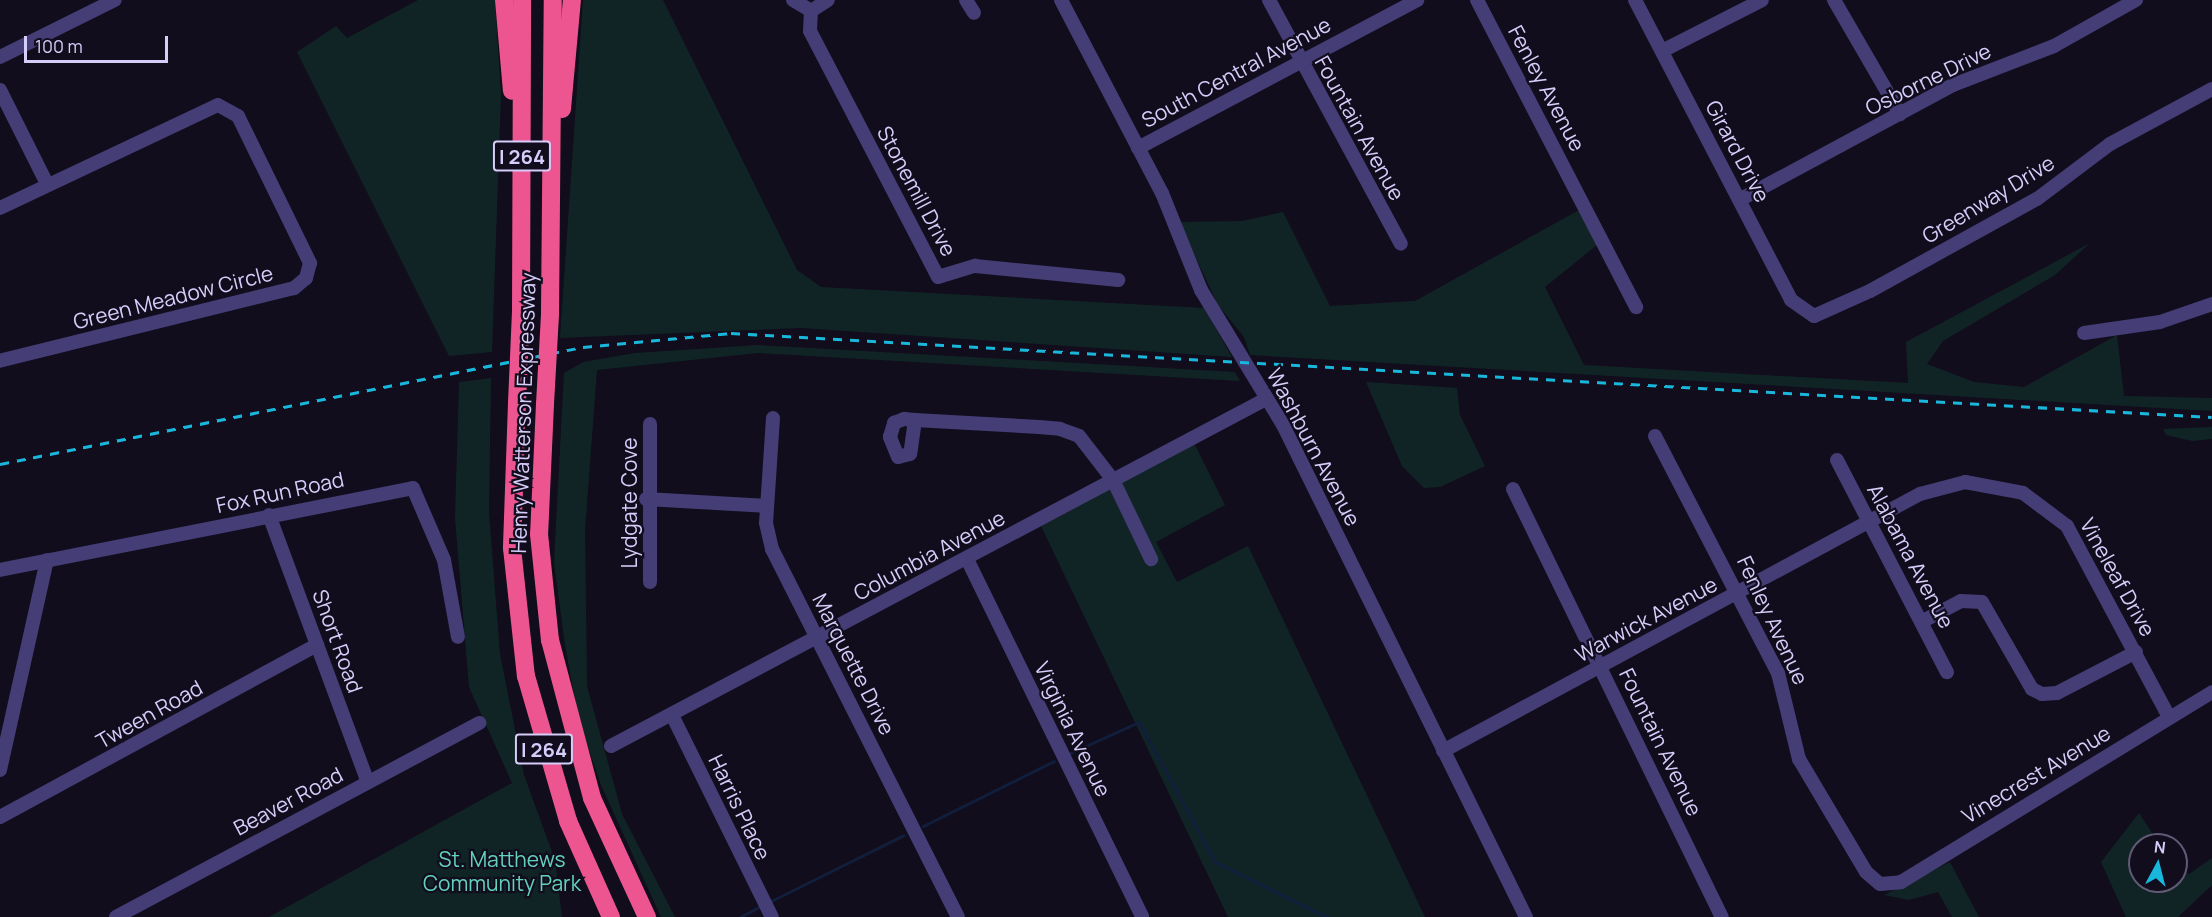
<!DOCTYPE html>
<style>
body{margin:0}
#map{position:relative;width:2212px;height:917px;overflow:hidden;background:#110d1c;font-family:Manrope,sans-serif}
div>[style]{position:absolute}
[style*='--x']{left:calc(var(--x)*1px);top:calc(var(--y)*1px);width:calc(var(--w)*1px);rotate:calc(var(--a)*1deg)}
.green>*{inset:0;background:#112425}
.stream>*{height:3px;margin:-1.5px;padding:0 1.5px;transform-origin:1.5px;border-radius:1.5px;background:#111e3c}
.minor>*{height:14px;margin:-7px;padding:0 7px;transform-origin:7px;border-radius:7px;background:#443d76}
.highway>*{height:18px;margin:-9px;padding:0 9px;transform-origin:9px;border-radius:9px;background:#ed5591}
.rail>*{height:3px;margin-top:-1.5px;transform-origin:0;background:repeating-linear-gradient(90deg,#18b7db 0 9px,transparent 0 17px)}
.highway-bridge>*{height:18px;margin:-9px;padding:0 9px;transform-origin:9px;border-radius:9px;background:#ed5591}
span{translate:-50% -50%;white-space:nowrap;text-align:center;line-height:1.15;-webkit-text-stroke:4.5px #110d1c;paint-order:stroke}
.shield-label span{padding:2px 4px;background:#110d1c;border:2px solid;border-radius:4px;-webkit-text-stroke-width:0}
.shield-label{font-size:20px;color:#d6cdfa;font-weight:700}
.street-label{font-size:21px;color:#d6cdfa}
.park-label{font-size:21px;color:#62d1be}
.north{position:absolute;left:2128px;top:833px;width:60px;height:60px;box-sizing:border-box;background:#110d1c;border:2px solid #605a75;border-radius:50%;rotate:7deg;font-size:16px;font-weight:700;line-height:24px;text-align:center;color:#d6cdfa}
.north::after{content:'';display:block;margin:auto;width:21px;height:27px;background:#18b7db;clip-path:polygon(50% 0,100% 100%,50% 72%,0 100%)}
.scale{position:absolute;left:24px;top:36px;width:144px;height:27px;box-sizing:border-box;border:3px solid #d6cdfa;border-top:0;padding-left:8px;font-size:18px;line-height:21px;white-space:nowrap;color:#d6cdfa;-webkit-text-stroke:4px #110d1c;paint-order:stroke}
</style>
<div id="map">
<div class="green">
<i style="clip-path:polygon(418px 0,495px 0,501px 94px,492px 352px,449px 356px,297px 52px,336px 26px,347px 38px)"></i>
<i style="clip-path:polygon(583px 0,663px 0,797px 270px,821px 287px,1204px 308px,1232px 357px,801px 328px,560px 338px)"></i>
<i style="clip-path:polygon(1581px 209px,1597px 245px,1545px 287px,1584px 365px,1908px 383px,1906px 342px,2090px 243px,2055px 275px,1943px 341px,1927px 364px,1974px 382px,2024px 387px,2117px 335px,2124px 396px,2212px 398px,2212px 411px,1250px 355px,1244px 337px,1218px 305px,1179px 222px,1242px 221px,1283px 212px,1330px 306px,1415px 301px)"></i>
<i style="clip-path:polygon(758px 345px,1235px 372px,1240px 381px,758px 353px,597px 370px,585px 530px,587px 686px,622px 814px,675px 917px,661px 917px,601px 785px,579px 721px,565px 645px,554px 563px,564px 373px,583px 362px,635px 353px)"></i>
<i style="clip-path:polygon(491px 378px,489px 513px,500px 654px,524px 775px,555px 860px,562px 917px,269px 917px,512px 783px,469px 687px,455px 518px,459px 382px)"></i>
<i style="clip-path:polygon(1366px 382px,1457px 388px,1460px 415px,1485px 466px,1440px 487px,1424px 488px,1402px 466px)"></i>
<i style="clip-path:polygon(2212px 427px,2212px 439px,2192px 441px,2166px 435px,2163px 429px)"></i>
<i style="clip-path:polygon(1194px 443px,1225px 505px,1156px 542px,1177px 582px,1248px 546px,1425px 917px,1228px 917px,1041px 526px)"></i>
<i style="clip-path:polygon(2139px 813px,2160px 845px,2140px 845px,2140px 881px,2176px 881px,2176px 869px,2189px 874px,2212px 858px,2212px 885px,2178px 917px,2126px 917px,2101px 862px)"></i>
<i style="clip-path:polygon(1950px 862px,1979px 917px,1952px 917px,1938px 892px,1909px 900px,1884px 895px)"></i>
</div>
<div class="stream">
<i style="--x:1068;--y:754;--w:78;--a:-24.3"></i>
<i style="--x:1139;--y:722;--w:159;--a:61.5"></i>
<i style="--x:1215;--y:862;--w:125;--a:26.2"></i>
<i style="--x:923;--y:826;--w:146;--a:-26.4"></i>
<i style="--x:771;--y:901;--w:148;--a:-26.4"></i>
<i style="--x:740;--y:917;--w:21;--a:-28"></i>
</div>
<div class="minor">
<i style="--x:793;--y:0;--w:21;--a:31"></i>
<i style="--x:966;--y:0;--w:15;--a:58"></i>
<i style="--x:1061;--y:0;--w:218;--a:62.4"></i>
<i style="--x:1162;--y:193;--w:105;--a:68.1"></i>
<i style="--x:1201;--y:290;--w:158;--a:58.7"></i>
<i style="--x:1283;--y:425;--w:549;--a:63.72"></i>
<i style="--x:1269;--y:0;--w:277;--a:61.6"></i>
<i style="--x:1477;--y:0;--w:346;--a:62.6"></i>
<i style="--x:1635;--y:0;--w:338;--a:62.5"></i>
<i style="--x:1791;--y:300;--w:28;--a:35"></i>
<i style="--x:1814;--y:316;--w:61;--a:-24.1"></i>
<i style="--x:1870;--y:291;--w:191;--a:-28.9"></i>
<i style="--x:2037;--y:199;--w:91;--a:-37"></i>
<i style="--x:2110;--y:144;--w:116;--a:-28.3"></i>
<i style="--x:1834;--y:0;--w:132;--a:59.9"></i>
<i style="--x:811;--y:11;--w:20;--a:93"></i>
<i style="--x:810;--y:31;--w:277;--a:62.5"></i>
<i style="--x:938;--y:277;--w:39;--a:-17"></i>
<i style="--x:975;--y:266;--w:144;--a:5.6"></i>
<i style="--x:811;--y:11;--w:20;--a:-33"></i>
<i style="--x:1662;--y:51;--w:112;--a:-27"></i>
<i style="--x:0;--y:57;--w:128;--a:-26.4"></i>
<i style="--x:0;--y:90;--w:105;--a:63.4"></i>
<i style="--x:1138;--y:148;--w:316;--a:-27.9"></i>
<i style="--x:1741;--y:199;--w:241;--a:-28.3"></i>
<i style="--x:1953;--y:85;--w:108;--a:-21.1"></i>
<i style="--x:2054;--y:46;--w:94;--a:-29.3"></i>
<i style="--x:0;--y:208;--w:241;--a:-25.3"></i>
<i style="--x:218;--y:105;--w:23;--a:29"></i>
<i style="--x:238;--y:116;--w:164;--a:63.9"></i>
<i style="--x:310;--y:263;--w:16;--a:105"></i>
<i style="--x:306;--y:278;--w:16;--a:140"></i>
<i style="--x:294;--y:288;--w:303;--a:166.1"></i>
<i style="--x:2084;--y:333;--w:77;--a:-8.2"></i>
<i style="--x:2160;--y:322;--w:55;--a:-19.1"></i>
<i style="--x:773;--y:418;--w:105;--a:93.8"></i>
<i style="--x:766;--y:523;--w:27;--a:77"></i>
<i style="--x:772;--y:549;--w:412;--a:63.2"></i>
<i style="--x:915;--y:420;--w:34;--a:98"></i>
<i style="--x:910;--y:454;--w:12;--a:166"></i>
<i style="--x:898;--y:457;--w:22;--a:-112"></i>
<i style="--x:890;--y:437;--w:15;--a:-74"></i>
<i style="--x:894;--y:423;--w:11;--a:-22"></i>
<i style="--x:904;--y:419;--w:11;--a:5"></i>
<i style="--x:915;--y:420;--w:124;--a:3.2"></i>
<i style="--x:1039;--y:427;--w:21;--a:5"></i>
<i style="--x:1060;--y:429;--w:20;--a:20"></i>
<i style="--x:1079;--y:436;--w:56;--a:52.3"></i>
<i style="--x:1113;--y:480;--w:88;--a:64.3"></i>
<i style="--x:650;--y:424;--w:158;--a:90"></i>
<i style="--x:1655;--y:436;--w:267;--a:62.6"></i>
<i style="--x:1778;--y:673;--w:89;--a:76.3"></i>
<i style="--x:1799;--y:759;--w:131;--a:59.3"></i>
<i style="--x:1866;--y:872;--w:18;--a:41"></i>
<i style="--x:1880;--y:884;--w:21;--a:-5"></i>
<i style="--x:1901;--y:882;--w:364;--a:-31.4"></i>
<i style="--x:1837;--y:460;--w:239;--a:62.6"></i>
<i style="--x:1513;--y:489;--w:476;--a:64"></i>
<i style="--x:646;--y:499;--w:121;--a:3.3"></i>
<i style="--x:269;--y:515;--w:285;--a:69.7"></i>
<i style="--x:967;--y:559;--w:398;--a:63.9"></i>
<i style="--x:0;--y:570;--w:421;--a:-11.2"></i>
<i style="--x:413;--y:488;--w:78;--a:66.7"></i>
<i style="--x:444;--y:560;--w:78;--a:79.7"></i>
<i style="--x:1923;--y:621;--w:43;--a:-27.8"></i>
<i style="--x:1961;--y:601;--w:21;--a:3"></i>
<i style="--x:1982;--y:602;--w:100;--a:60.1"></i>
<i style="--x:2032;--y:689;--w:11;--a:27"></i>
<i style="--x:2042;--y:694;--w:15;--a:-4"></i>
<i style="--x:2057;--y:693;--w:89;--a:-27.4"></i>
<i style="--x:672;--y:715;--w:225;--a:63.7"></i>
<i style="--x:611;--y:746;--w:741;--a:-27.91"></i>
<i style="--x:1443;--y:751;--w:542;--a:-28.32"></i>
<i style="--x:1920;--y:494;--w:47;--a:-14.9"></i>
<i style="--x:1965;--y:482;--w:59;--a:10.7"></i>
<i style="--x:2023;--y:493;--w:55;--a:36.9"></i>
<i style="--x:2067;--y:526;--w:217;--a:61.9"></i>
<i style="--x:0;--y:770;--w:215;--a:-77.4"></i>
<i style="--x:0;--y:817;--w:361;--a:-28.5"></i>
<i style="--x:116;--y:917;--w:412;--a:-28.1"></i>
</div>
<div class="highway">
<i style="--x:504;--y:0;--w:91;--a:85"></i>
<i style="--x:562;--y:109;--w:109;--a:-84.8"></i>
<i style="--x:521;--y:312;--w:312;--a:-89.8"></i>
<i style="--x:550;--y:314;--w:314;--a:-89.5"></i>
<i style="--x:517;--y:403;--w:145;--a:92"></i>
<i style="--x:512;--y:548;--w:129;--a:83.8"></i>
<i style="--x:526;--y:676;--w:151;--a:73.8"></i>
<i style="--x:568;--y:821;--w:105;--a:65.9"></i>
<i style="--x:545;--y:404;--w:130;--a:92.6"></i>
<i style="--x:539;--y:534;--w:107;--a:84.1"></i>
<i style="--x:550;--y:640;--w:163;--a:75.1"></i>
<i style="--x:592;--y:798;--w:131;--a:65.2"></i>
</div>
<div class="rail">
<i style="--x:0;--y:464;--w:595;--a:-11.35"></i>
<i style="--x:583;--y:347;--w:149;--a:-5.4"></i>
<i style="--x:731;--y:333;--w:1483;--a:3.25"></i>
</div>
<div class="highway-bridge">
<i style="--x:517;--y:403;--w:91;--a:-87.5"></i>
<i style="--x:545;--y:404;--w:90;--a:-86.8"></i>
</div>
<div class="shield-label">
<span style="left:522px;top:156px">I 264</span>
<span style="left:544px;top:749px">I 264</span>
</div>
<div class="street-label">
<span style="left:1236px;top:72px;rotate:-28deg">South Central Avenue</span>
<span style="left:1928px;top:79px;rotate:-26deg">Osborne Drive</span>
<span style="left:1547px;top:88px;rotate:62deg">Fenley Avenue</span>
<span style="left:1360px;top:128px;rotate:61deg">Fountain Avenue</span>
<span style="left:1738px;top:151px;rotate:62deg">Girard Drive</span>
<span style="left:917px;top:191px;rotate:62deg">Stonemill Drive</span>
<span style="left:1988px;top:199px;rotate:-31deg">Greenway Drive</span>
<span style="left:173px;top:297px;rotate:-14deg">Green Meadow Circle</span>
<span style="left:523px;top:413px;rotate:-88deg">Henry Watterson Expressway</span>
<span style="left:1314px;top:447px;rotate:62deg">Washburn Avenue</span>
<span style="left:280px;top:492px;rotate:-12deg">Fox Run Road</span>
<span style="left:629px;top:503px;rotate:-90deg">Lydgate Cove</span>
<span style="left:929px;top:555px;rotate:-28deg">Columbia Avenue</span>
<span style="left:1911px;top:556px;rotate:62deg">Alabama Avenue</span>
<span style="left:2118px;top:577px;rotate:61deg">Vineleaf Drive</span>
<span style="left:1646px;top:619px;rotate:-28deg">Warwick Avenue</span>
<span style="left:1773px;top:620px;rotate:65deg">Fenley Avenue</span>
<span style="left:338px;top:641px;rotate:70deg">Short Road</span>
<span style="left:854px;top:664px;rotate:63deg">Marquette Drive</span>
<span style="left:149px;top:714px;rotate:-29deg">Tween Road</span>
<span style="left:1073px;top:729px;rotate:64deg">Virginia Avenue</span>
<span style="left:1661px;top:742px;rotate:64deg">Fountain Avenue</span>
<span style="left:2036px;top:774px;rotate:-31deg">Vinecrest Avenue</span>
<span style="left:288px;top:801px;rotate:-28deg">Beaver Road</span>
<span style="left:740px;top:807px;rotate:64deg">Harris Place</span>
</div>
<div class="park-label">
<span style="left:502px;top:871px">St. Matthews<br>Community Park</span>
</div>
<div class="north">N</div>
<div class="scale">100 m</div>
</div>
